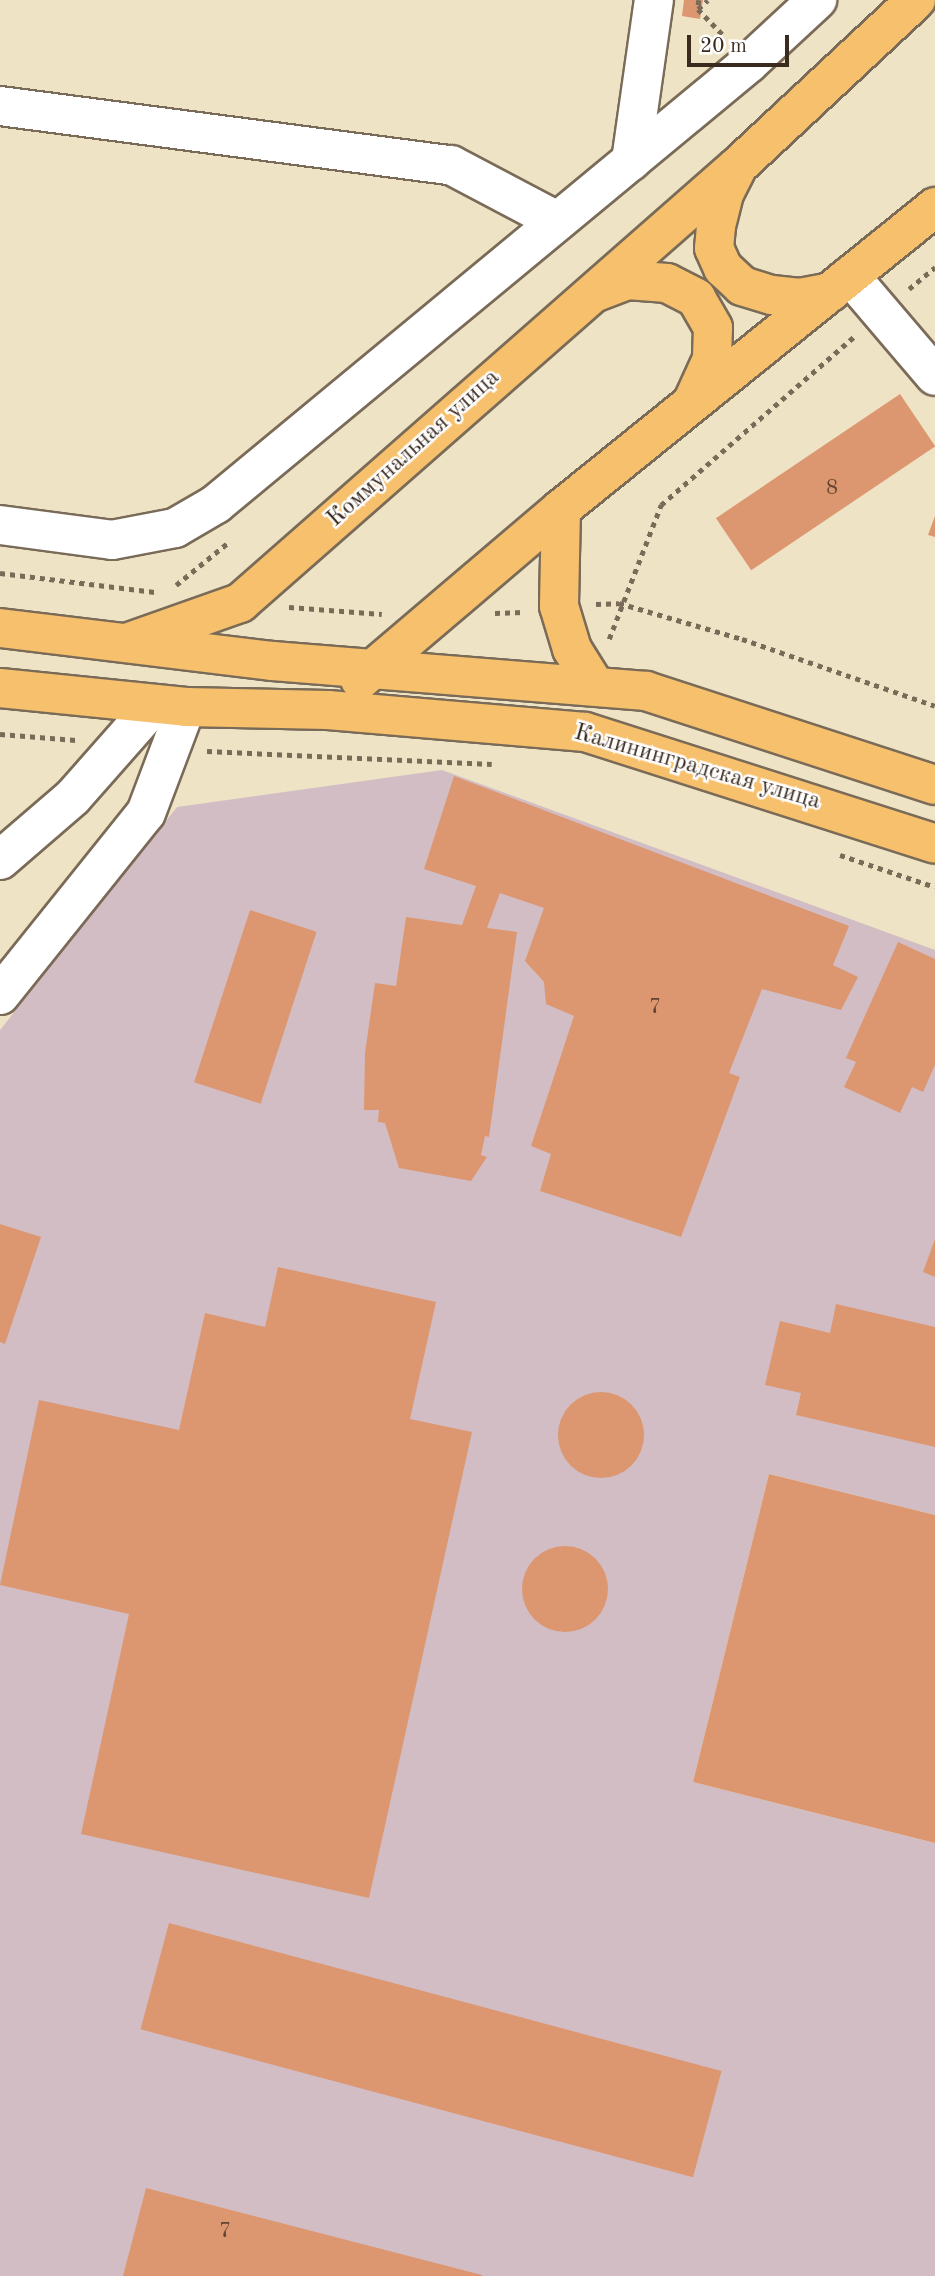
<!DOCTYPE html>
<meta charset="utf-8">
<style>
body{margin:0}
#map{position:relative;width:935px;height:2276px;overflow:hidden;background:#eee3c5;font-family:"Old Standard TT",serif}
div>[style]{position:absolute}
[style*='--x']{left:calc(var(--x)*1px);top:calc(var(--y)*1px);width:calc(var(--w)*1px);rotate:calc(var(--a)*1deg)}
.industrial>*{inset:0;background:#d2bdc5}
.building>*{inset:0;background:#dc9771;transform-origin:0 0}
.round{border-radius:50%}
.path>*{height:4.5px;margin-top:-2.25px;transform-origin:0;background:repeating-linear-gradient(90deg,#7a6b58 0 5px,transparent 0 10px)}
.roads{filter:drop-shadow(2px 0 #7a6b58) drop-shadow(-2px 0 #7a6b58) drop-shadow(0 2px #7a6b58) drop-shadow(0 -2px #7a6b58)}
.minor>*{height:38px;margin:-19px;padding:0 19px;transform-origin:19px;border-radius:19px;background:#fff}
.major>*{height:38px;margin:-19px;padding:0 19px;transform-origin:19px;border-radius:19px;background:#f7c06c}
span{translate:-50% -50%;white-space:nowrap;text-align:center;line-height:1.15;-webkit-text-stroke:5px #fff;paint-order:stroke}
.number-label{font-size:21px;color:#634533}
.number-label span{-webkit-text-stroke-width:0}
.street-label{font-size:24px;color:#3b2a1e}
.scale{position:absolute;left:687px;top:35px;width:102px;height:32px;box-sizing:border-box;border:4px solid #3b2a1e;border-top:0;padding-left:9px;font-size:21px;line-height:24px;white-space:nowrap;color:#3b2a1e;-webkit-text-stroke:5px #fff;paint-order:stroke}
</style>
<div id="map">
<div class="industrial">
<i style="clip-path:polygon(442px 770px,935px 950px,935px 1515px,769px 1474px,693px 1782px,935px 1843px,935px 2276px,0 2276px,0 1030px,177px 807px)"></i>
</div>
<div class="building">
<i style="clip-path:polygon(684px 0,703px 0,700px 19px,682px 16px)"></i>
<i style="left:900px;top:394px;width:63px;height:222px;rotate:56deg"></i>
<i style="clip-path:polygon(935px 516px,935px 537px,928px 535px)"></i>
<i style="clip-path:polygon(454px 776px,849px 926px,833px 965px,858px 977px,841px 1010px,762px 989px,729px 1073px,740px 1077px,681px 1237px,540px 1191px,551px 1154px,531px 1146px,574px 1016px,546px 1004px,544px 982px,525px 961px,544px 908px,500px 893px,487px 928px,517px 932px,489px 1137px,485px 1136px,481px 1155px,487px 1157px,471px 1181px,399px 1168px,385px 1123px,378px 1122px,379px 1110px,364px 1110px,365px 1053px,375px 983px,396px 986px,406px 917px,462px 925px,476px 886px,424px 869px)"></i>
<i style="left:250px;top:910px;width:70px;height:181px;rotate:18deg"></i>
<i style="clip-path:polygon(898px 942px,935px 959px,935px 1065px,923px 1092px,912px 1087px,900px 1113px,844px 1087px,856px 1062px,846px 1058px)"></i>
<i style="clip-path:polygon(0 1224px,41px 1237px,5px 1344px,0 1342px)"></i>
<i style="clip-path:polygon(935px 1239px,935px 1277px,923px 1272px)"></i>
<i style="clip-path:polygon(278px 1267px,436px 1302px,410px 1419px,472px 1432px,369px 1898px,81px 1834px,129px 1614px,0 1585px,39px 1400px,179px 1430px,205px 1313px,265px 1327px)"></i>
<i style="clip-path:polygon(836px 1304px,935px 1327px,935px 1447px,796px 1415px,801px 1393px,765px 1385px,780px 1321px,830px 1333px)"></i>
<i class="round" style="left:558px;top:1392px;width:86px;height:86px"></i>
<i style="clip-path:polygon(769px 1474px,935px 1515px,935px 1843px,693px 1782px)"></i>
<i class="round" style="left:522px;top:1546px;width:86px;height:86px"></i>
<i style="left:169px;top:1923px;width:572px;height:110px;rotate:15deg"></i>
<i style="clip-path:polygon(146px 2188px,482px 2275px,482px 2276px,123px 2276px)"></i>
</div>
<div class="path">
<i style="--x:699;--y:0;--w:9;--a:96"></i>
<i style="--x:698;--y:9;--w:13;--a:-42"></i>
<i style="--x:698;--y:9;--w:37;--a:46"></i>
<i style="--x:909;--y:289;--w:34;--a:-40"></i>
<i style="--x:0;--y:573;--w:156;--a:7"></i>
<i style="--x:176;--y:585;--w:68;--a:-39.1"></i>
<i style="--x:596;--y:604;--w:23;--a:-2"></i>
<i style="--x:619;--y:603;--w:128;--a:16.3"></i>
<i style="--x:742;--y:639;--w:204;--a:19.1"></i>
<i style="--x:289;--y:607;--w:93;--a:4.3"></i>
<i style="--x:495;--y:613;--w:30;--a:-2"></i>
<i style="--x:609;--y:639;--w:144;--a:-68.8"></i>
<i style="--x:661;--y:505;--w:257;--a:-41.1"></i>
<i style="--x:0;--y:734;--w:76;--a:4.5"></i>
<i style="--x:207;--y:751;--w:285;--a:2.6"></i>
<i style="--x:840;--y:855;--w:100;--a:18.6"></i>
</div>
<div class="roads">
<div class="minor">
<i style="--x:0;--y:106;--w:455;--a:7.5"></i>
<i style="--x:451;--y:165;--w:120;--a:27.8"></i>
<i style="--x:631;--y:161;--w:163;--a:-81.9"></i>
<i style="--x:850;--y:276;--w:131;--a:49.6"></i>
<i style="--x:0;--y:525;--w:113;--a:7.6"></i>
<i style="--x:112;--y:540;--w:64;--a:-10.8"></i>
<i style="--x:175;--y:528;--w:48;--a:-30.3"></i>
<i style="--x:216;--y:504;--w:692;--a:-39.6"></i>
<i style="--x:749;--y:63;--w:93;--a:-42.8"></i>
<i style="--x:0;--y:860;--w:96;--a:-40.8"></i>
<i style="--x:73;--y:797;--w:124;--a:-48.6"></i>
<i style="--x:0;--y:995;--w:233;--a:-51.3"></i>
<i style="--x:146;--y:813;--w:113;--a:-69.3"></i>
</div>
<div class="major">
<i style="--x:736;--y:170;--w:27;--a:117"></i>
<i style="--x:724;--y:194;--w:33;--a:104"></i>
<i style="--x:716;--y:226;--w:22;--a:95"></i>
<i style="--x:714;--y:248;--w:22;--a:66"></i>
<i style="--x:723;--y:268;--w:26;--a:43"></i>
<i style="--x:742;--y:286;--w:31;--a:17"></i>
<i style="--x:772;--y:295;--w:28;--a:6"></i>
<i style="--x:800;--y:298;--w:31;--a:-11"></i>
<i style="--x:596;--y:292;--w:33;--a:-21"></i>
<i style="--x:627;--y:280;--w:40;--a:4.3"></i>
<i style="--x:667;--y:283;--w:33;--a:27"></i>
<i style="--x:696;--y:298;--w:34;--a:60"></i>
<i style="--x:713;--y:328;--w:31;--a:92"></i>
<i style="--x:712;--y:359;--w:48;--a:114.4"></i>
<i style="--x:561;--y:509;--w:97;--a:91.2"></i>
<i style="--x:559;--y:606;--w:45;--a:73.2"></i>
<i style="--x:572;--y:649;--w:44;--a:58.1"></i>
<i style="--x:0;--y:628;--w:275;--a:6.9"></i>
<i style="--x:273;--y:661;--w:374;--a:4.6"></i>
<i style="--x:646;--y:691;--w:304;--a:18"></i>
<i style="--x:129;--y:642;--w:118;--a:-19.4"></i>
<i style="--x:240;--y:603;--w:664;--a:-41.28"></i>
<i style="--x:739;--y:165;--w:242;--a:-43"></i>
<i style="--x:360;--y:680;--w:264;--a:-40.4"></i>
<i style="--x:561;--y:509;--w:481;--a:-38.9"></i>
<i style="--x:0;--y:688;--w:187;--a:5.8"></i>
<i style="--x:186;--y:707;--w:142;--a:1.2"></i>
<i style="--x:328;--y:710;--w:258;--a:4.9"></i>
<i style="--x:585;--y:732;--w:367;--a:17.7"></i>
</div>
</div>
<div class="number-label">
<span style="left:832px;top:489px">8</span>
<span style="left:655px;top:1008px">7</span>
<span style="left:225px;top:2232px">7</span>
</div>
<div class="street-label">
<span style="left:414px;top:449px;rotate:-42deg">Коммунальная улица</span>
<span style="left:697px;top:768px;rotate:16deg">Калининградская улица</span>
</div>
<div class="scale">20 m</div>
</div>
